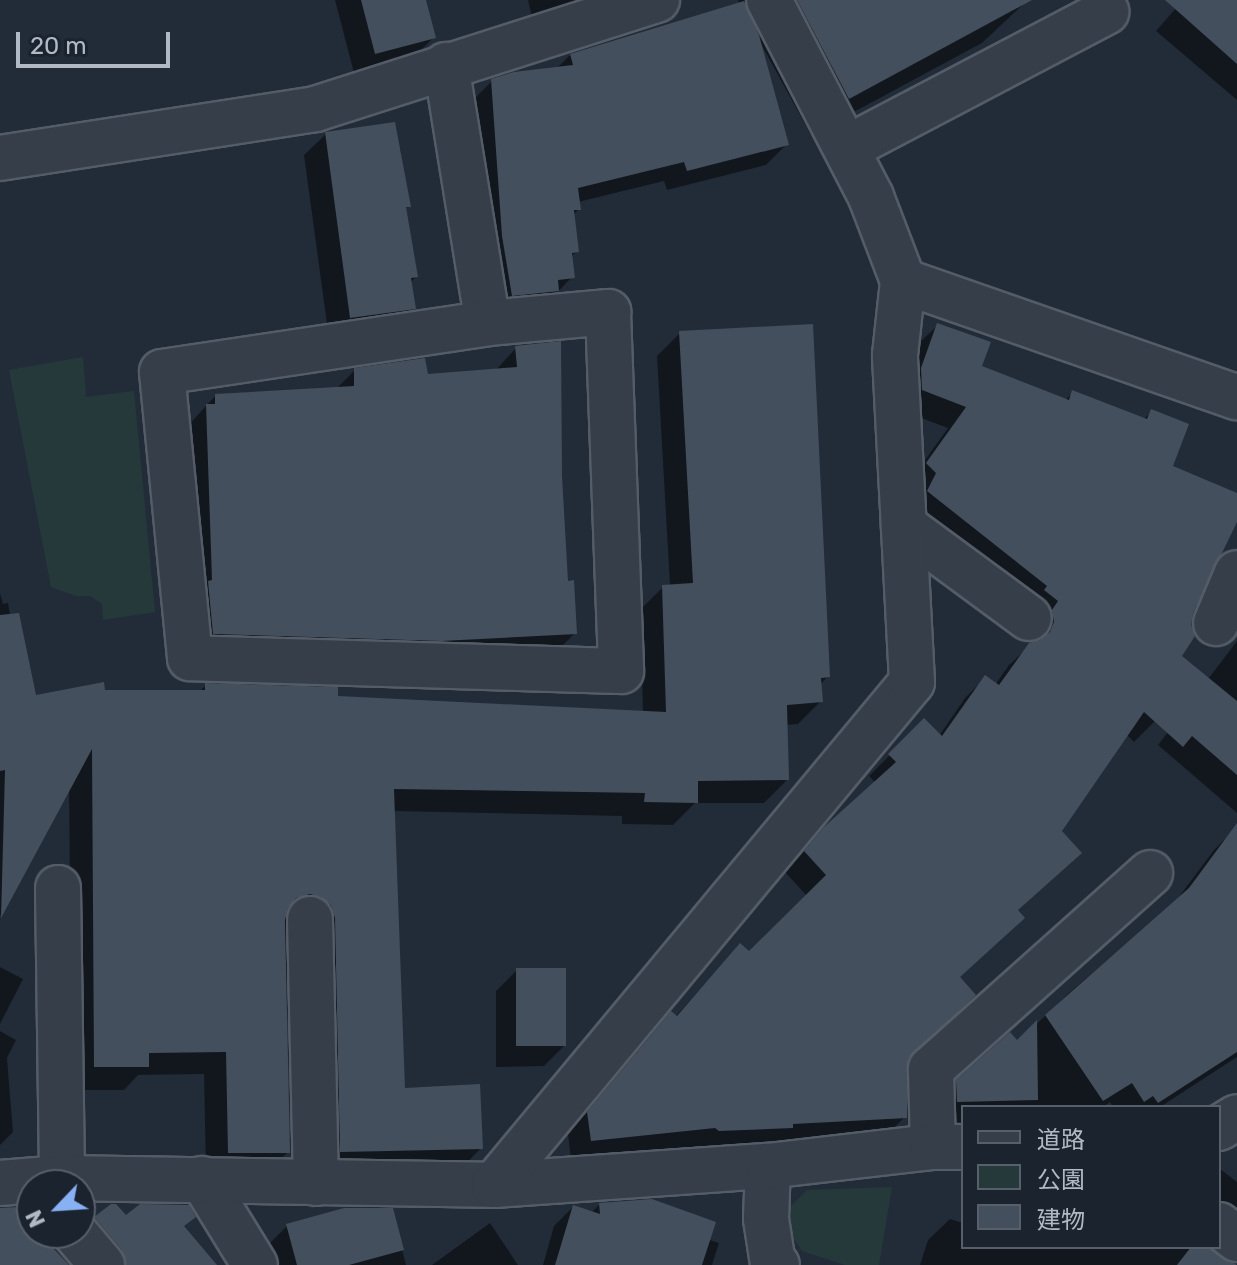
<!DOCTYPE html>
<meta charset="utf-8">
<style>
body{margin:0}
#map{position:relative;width:1237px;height:1265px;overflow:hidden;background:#222c39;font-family:Rubik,"Noto Sans JP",sans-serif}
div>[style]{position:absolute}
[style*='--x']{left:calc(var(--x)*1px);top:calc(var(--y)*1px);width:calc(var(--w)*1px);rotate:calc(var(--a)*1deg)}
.green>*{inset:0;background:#25393b}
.shadow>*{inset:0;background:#0007}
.building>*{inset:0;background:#444f5e;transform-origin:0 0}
.roads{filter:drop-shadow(2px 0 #545c67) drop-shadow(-2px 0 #545c67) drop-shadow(0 2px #545c67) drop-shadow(0 -2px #545c67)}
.minor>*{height:44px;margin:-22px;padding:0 22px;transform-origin:22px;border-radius:22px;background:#363e49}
span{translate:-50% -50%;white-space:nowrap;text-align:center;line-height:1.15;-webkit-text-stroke:6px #1b232e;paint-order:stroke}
.legend{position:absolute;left:961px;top:1105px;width:260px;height:144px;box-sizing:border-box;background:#1b232e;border:2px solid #575f6a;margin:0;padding:10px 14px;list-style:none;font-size:24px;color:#b1b9c5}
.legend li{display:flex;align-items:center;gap:16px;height:40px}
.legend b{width:40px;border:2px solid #575f6a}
.north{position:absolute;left:16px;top:1169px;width:80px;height:80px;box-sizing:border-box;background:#1b232e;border:2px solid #575f6a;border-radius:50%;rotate:245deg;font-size:22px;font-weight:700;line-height:32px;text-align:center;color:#b1b9c5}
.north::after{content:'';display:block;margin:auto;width:28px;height:36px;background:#88b1f3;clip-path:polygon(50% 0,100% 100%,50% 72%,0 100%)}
.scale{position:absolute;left:16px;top:32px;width:154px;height:36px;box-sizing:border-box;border:4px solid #b1b9c5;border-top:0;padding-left:10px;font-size:24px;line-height:28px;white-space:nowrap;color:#b1b9c5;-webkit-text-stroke:6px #1b232e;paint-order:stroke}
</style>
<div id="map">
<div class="green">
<i style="clip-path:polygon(83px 357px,86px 397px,134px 391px,155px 612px,103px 620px,102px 604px,90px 596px,76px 596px,51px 587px,9px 370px)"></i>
<i style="clip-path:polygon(892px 1187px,879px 1265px,845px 1265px,802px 1251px,787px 1228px,788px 1209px,807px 1190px)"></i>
</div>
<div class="shadow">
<i style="clip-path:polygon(335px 0,424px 0,433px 38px,412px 59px,354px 73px)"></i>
<i style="clip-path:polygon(528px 0,603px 0,534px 26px)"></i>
<i style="clip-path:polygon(738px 0,1028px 0,982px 43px,811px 135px,760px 42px,786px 145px,766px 165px,667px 190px,664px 181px,578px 202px,579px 209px,573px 215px,577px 251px,570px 258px,572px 277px,552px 298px,492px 315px,472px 101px,492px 81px,556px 69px,569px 56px,740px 4px)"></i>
<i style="clip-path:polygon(1183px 0,1237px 0,1237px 100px,1156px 31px)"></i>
<i style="clip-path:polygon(326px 134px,400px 148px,408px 206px,404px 210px,416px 277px,410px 283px,414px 308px,393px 329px,329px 339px,304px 155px)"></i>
<i style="clip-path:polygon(938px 325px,980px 367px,1065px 400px,1073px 393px,1144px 419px,1151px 412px,1170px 468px,1237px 495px,1237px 516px,1191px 613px,1191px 631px,1154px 722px,1134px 742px,1126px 734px,1059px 831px,1017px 911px,958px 978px,906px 1059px,905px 1117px,884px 1137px,698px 1150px,694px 1147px,571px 1160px,568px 1134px,651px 1034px,671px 1014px,675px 1017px,740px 946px,749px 954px,807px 896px,785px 872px,825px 829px,876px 783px,869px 776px,924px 721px,939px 736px,965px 698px,985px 678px,995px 685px,1009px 665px,1034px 642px,1033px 632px,908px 512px,907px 485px,948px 428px,902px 411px,917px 345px)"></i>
<i style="clip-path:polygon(680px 333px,828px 676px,820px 685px,821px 701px,798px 724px,785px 725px,787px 780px,764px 803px,695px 803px,673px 825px,622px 824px,622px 816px,393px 811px,403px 1090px,481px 1148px,458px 1172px,318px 1174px,298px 919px,286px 916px,288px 1152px,265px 1175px,206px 1175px,204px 1074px,138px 1075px,124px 1090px,72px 1090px,69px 787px,0 916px,0 593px,3px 604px,8px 603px,22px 683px,34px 697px,103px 692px,199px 692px,206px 685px,336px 698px,643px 713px,640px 610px,663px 587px,670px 586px,657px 356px)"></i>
<i style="clip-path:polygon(516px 348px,575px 633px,554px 654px,192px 654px,186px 428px,215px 396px,336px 389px,355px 370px,426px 376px,495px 371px)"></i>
<i style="clip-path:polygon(1237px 641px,1237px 813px,1158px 745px)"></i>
<i style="clip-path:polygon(1235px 829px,1237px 1057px,1160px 1107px,1113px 1107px,1110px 1102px,1103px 1107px,963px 1107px,963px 1122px,936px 1122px,936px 1103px,958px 1081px,1017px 1043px,1069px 993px,1175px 902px,1214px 850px)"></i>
<i style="clip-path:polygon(0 967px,23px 979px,0 1024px)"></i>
<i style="clip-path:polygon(517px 970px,565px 1045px,544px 1066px,496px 1067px,496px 991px)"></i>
<i style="clip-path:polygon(0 1031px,16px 1040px,7px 1058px,13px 1132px,0 1145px)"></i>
<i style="clip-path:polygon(1219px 1168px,1237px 1182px,1237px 1248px,1219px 1231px)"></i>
<i style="clip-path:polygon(599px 1205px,719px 1243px,712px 1265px,543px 1265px,554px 1226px,573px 1207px,591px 1213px)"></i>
<i style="clip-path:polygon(392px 1210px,406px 1265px,273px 1265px,268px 1245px,287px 1226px)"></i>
<i style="clip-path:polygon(125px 1218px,191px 1265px,97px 1265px,75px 1240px,96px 1219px)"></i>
<i style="clip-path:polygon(950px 1219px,963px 1223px,963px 1247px,1204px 1247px,1233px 1265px,920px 1265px,928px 1240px)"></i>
<i style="clip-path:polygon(490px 1223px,518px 1265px,432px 1265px)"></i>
</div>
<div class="building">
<i style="clip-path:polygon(361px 0,426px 0,436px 38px,375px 54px)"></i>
<i style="clip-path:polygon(797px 0,1032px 0,849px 99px)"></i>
<i style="clip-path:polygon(1165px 0,1237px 0,1237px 64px)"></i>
<i style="clip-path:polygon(744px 1px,759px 35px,789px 145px,687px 171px,684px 162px,578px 188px,581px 210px,574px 210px,579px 252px,572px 253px,575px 278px,558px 280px,559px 291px,512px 296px,502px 236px,491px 79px,514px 72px,573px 65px,570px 54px)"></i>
<i style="clip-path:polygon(395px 122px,411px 207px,406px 207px,418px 277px,411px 278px,416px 309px,350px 318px,325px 132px)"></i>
<i style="clip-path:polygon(937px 323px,991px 342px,982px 366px,1069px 400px,1072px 390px,1147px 419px,1151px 409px,1189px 424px,1173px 466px,1237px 493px,1237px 522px,1193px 613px,1191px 625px,1195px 636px,1182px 656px,1237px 701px,1237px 775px,1192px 736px,1183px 747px,1144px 712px,1062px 831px,1082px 853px,1018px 910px,1025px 918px,960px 977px,976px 995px,908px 1059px,907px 1118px,793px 1124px,793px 1128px,719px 1131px,715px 1128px,591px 1141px,587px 1112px,671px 1011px,677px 1016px,740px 943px,749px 951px,826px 875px,804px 851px,824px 827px,896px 762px,888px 754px,924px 718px,942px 736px,985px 675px,999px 685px,1029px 643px,1040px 640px,1050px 632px,1054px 622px,1052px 610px,1058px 601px,1044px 590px,1047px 586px,927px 491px,936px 473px,926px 463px,966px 407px,922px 390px,921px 368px)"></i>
<i style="clip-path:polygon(813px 324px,830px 677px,821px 678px,823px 702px,787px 705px,789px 780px,698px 781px,698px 803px,644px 802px,645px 793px,394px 789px,405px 1088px,480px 1084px,483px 1149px,340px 1152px,335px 918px,331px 905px,321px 897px,310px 894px,296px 898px,288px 908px,285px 920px,290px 1153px,228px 1153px,226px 1052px,149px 1053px,149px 1067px,94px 1067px,92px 749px,1px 918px,5px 770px,0 771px,0 615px,19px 613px,36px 695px,104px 682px,105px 690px,205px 690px,205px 683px,338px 687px,338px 696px,666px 712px,662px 585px,693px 583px,679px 331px)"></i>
<i style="clip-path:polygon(561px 341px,562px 476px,568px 581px,574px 580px,577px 634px,441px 641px,213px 634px,208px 581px,212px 580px,206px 404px,215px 404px,215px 394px,354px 386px,354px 368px,425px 358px,428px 374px,517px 367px,515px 346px)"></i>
<i style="clip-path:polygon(1237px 823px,1237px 1052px,1158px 1103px,1153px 1096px,1144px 1102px,1132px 1083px,1103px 1101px,1045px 1015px,1189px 888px)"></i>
<i style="left:516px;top:968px;width:50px;height:78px"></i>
<i style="clip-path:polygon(1037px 1020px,1038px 1100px,957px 1102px,956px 1080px,1010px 1032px,1017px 1040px)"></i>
<i style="clip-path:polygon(652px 1199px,716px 1222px,702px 1265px,555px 1265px,573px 1205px,600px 1214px,599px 1203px)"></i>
<i style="clip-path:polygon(111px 1204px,116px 1204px,126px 1215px,140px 1204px,189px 1205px,196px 1217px,184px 1226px,217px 1265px,126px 1265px,121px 1249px,94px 1217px)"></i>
<i style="clip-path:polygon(18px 1207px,32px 1224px,32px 1233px,39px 1233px,69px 1265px,0 1265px,0 1208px)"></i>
<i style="clip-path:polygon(344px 1208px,393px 1208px,404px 1250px,349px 1265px,297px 1265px,286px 1224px)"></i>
<i style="clip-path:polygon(1191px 1247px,1207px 1247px,1237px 1265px,1177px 1265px)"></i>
</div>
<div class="roads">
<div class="minor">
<i style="--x:769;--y:0;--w:222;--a:62.6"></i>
<i style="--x:871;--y:197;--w:90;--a:69.1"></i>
<i style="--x:903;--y:281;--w:354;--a:19.2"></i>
<i style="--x:446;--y:65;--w:261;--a:80.8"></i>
<i style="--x:847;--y:148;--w:293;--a:-27.7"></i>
<i style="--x:0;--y:158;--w:319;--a:-8.8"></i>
<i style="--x:315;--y:109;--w:359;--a:-17.7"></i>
<i style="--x:608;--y:312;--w:359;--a:87.9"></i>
<i style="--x:621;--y:671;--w:431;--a:-178.3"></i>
<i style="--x:190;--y:658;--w:287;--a:-95.6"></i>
<i style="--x:162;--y:372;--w:330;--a:-8.5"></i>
<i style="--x:488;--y:323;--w:121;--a:-5.2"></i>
<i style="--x:904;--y:526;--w:155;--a:36.4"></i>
<i style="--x:1216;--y:623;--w:54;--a:-67.2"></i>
<i style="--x:58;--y:888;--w:290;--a:89.2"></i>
<i style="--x:310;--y:919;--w:264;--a:88.7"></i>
<i style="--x:1219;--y:1128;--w:21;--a:-31"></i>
<i style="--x:933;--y:1147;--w:78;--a:-91.5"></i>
<i style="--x:931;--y:1069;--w:294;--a:-41.8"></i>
<i style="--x:768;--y:1166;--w:53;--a:92.2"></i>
<i style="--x:766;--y:1219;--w:46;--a:81.2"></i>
<i style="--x:773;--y:1264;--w:4;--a:14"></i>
<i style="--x:202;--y:1179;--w:101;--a:58.4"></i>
<i style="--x:0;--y:1183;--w:62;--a:-4.6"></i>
<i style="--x:62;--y:1178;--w:432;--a:0.9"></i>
<i style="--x:494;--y:1185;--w:275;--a:-4"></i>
<i style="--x:768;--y:1166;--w:166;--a:-6.6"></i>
<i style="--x:933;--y:1147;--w:30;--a:0"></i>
<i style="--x:494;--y:1185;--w:654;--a:-50.27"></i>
<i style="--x:912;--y:682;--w:327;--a:-93"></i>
<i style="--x:895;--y:355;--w:74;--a:-83.8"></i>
<i style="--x:1219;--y:1225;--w:23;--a:38"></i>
<i style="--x:75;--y:1233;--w:42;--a:49.8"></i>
</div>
</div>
<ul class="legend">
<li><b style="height:10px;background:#363e49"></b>道路</li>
<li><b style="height:22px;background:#25393b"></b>公園</li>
<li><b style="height:22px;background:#444f5e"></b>建物</li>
</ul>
<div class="north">N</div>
<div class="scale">20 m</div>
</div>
